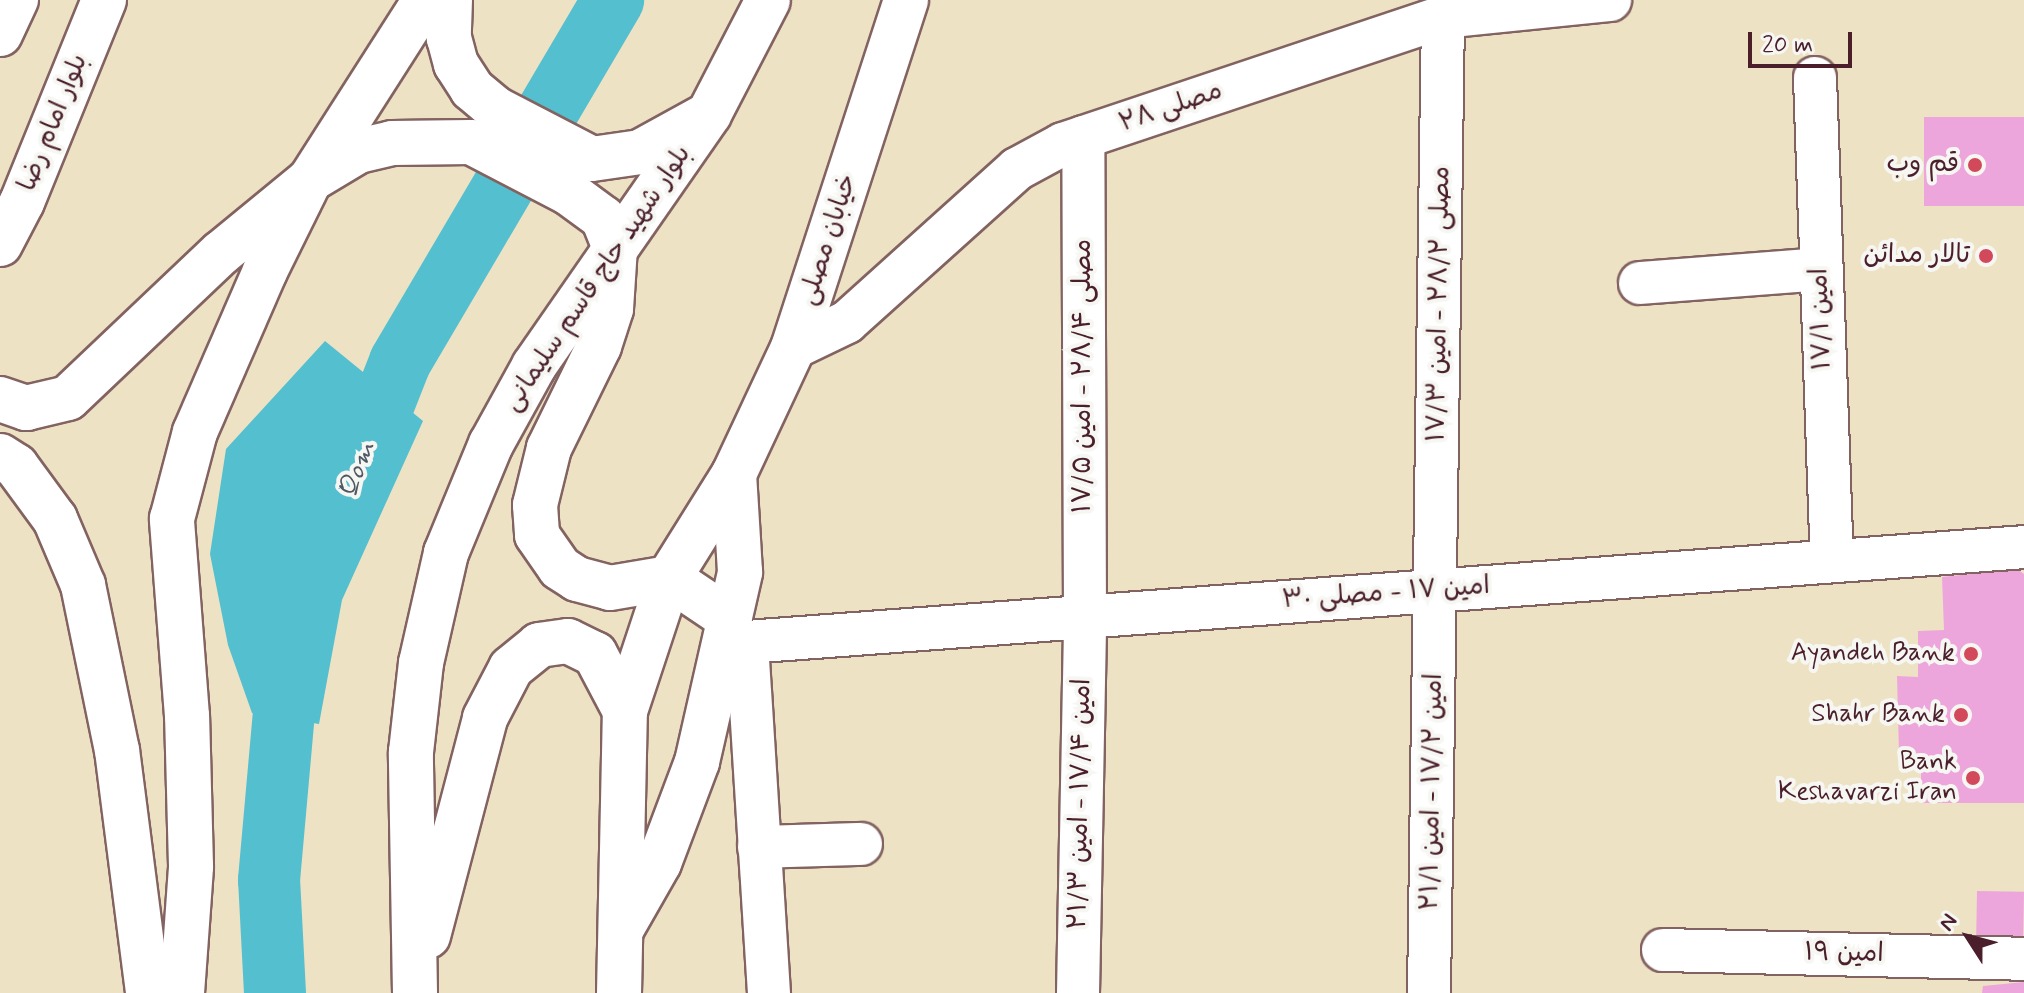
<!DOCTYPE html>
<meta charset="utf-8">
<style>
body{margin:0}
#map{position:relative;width:2024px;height:993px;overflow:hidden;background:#eee2c5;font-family:Mynerve,"Playpen Sans Arabic",sans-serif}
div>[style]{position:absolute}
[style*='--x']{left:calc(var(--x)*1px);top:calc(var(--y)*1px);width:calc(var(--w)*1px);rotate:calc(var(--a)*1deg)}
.water>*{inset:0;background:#54bfcf}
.river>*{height:62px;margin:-31px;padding:0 31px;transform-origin:31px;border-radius:31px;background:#54bfcf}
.building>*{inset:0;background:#eda6db;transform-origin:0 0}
.roads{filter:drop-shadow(2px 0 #836361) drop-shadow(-2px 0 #836361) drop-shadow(0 2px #836361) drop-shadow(0 -2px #836361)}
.minor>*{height:42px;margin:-21px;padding:0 21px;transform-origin:21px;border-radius:21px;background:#fff}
.major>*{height:44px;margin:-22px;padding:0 22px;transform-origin:22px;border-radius:22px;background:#fff}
.dots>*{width:22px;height:22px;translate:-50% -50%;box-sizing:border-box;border:4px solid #f6f6f2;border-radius:50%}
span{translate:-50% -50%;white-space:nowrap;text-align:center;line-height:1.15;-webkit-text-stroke:8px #f6f6f2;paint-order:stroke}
.street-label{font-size:26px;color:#4a1f2b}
.poi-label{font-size:26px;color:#4a1f2b}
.right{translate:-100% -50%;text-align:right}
.water-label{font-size:28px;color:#4e5764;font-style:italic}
.north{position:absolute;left:1928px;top:897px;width:80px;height:80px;-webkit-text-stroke:6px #f6f6f2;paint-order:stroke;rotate:306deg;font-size:22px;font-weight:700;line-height:32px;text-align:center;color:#4a1f2b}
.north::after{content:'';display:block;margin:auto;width:28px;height:36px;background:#4a1f2b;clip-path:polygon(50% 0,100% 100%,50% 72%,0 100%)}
.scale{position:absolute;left:1748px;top:32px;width:104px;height:36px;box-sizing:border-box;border:4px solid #4a1f2b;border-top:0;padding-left:10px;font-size:24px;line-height:28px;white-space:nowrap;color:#4a1f2b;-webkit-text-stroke:6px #f6f6f2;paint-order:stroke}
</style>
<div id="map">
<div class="water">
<i style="clip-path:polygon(325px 341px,423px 421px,342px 600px,319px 724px,252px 713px,228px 645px,210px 554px,226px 449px)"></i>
</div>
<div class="river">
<i style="--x:357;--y:472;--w:118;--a:-68.6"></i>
<i style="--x:400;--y:362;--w:420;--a:-59.5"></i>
<i style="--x:275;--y:993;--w:113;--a:-93"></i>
<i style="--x:269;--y:880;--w:203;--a:-84.9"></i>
<i style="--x:287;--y:678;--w:46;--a:-72.3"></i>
</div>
<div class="building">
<i style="left:2024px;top:117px;width:89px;height:100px;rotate:90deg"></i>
<i style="clip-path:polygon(2017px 569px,2024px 574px,2024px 803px,1921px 803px,1921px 754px,1899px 753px,1897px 676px,1918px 677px,1918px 631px,1944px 630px,1942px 577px)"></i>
<i style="left:1977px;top:891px;width:47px;height:49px;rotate:1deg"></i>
<i style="clip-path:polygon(2024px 982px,2024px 993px,1982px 993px,1983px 986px)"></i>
</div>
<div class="roads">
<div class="minor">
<i style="--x:1815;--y:78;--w:481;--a:88"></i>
<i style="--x:1640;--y:283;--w:181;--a:-4.4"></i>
<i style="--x:793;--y:348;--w:60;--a:-25.7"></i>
<i style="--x:847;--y:322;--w:229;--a:-42"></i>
<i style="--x:1017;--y:169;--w:52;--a:-28.5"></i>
<i style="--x:1063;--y:144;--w:401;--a:-18.5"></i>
<i style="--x:1443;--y:17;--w:168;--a:-5.8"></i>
<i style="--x:759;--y:847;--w:102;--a:-1.7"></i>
<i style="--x:1663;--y:950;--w:361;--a:1.4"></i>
<i style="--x:769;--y:993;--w:352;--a:-93.6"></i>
<i style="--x:747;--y:642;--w:1281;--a:-4.25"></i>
<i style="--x:1078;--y:993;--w:378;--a:-88.9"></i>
<i style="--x:1085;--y:615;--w:478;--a:-90.2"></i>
<i style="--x:1429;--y:993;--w:976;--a:-89.18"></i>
</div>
<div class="major">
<i style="--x:450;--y:0;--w:38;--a:92"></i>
<i style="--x:449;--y:38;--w:27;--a:75"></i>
<i style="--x:456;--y:64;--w:30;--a:57"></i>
<i style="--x:472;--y:89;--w:31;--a:40"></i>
<i style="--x:496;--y:109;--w:108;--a:27.5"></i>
<i style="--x:592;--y:159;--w:49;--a:-8.3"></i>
<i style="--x:640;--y:152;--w:71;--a:-28.7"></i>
<i style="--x:0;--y:34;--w:38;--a:-65"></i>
<i style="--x:0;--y:244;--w:47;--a:-62.4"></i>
<i style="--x:22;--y:202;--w:218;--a:-67.9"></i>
<i style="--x:0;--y:399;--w:28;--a:19"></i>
<i style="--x:26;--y:408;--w:43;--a:-13.4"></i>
<i style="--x:68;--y:398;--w:211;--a:-43.5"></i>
<i style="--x:221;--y:253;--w:115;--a:-39.4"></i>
<i style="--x:310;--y:180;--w:56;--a:-31.1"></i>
<i style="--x:358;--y:151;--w:35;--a:-13"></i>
<i style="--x:392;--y:143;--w:79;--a:-0.7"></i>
<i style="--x:471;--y:142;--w:110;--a:27.5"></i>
<i style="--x:569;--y:193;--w:42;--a:36.3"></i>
<i style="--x:603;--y:218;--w:31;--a:68"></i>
<i style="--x:615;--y:247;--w:62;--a:93.7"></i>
<i style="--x:611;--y:309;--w:39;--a:108"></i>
<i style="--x:599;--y:346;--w:114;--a:116.1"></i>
<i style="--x:549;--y:448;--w:59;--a:103.8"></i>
<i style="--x:535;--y:505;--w:30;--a:86"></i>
<i style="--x:537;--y:535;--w:40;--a:55.1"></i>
<i style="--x:560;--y:568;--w:20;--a:33"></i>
<i style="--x:577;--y:579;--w:34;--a:15"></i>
<i style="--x:610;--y:588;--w:60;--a:-9.6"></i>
<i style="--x:669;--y:578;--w:73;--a:33.9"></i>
<i style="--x:0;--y:456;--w:19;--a:32"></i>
<i style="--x:16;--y:466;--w:66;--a:53.7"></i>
<i style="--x:55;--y:519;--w:72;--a:67"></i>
<i style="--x:83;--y:585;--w:168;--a:78.4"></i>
<i style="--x:117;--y:750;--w:245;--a:82.7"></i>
<i style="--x:622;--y:928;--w:75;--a:-60.4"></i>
<i style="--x:659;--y:863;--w:108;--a:-69.4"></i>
<i style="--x:697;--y:762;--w:195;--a:-77.2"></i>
<i style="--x:740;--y:572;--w:98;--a:-93.5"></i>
<i style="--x:428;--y:936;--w:225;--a:-75.3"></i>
<i style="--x:485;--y:718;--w:56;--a:-62.5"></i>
<i style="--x:511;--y:668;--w:36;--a:-39"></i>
<i style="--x:539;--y:645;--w:29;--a:-8"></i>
<i style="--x:568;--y:641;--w:30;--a:26"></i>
<i style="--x:595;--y:654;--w:64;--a:62.2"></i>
<i style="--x:182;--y:993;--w:127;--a:-85.9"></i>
<i style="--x:191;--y:866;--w:150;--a:-91.5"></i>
<i style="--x:187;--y:716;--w:198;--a:-94.4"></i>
<i style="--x:172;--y:519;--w:90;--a:-75.2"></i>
<i style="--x:195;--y:432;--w:176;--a:-66.5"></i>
<i style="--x:265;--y:271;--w:102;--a:-63.7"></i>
<i style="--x:310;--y:180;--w:214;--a:-57.4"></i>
<i style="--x:415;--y:993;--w:241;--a:-91"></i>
<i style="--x:411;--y:752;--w:90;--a:-83.6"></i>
<i style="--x:421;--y:663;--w:113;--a:-77.2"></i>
<i style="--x:446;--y:553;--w:118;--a:-67.6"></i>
<i style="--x:491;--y:444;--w:89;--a:-61.1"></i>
<i style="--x:534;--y:366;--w:307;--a:-55.2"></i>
<i style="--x:709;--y:114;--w:128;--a:-62.6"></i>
<i style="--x:619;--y:993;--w:282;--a:-88.8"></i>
<i style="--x:625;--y:711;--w:140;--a:-71.7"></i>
<i style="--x:669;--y:578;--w:123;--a:-58"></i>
<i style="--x:734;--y:474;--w:139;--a:-64.9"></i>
<i style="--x:793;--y:348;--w:366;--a:-72"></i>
</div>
</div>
<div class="dots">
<i style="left:1975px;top:165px;background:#d1495b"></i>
<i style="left:1986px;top:256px;background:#d1495b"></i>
<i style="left:1971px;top:654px;background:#d1495b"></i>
<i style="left:1961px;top:715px;background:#d1495b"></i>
<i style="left:1973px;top:778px;background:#d1495b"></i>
</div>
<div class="street-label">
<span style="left:1171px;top:108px;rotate:-19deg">مصلی ۲۸</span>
<span style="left:54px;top:123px;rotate:-68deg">بلوار امام رضا</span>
<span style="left:829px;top:240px;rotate:-72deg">خیابان مصلی</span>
<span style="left:598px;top:279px;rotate:-56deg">بلوار شهید حاج قاسم سلیمانی</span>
<span style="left:1440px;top:304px;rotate:-89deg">مصلی ۲۸/۲ - امین ۱۷/۳</span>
<span style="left:1822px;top:319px;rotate:-92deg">امین ۱۷/۱</span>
<span style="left:1084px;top:376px;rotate:-90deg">مصلی ۲۸/۴ - امین ۱۷/۵</span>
<span style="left:1386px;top:594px;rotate:-4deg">امین ۱۷ - مصلی ۳۰</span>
<span style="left:1433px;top:792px;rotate:-89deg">امین ۱۷/۲ - امین ۲۱/۱</span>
<span style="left:1081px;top:804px;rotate:-89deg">امین ۱۷/۴ - امین ۲۱/۳</span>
<span style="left:1844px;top:954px;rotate:1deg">امین ۱۹</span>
</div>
<div class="poi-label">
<span class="right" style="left:1959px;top:165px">قم وب</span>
<span class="right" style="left:1970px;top:256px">تالار مدائن</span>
<span class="right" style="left:1955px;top:654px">Ayandeh Bank</span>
<span class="right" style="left:1945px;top:715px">Shahr Bank</span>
<span class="right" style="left:1957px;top:778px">Bank<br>Keshavarzi Iran</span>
</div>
<div class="water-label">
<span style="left:358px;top:470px;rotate:-69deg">Qom</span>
</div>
<div class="north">N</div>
<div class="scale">20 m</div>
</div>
